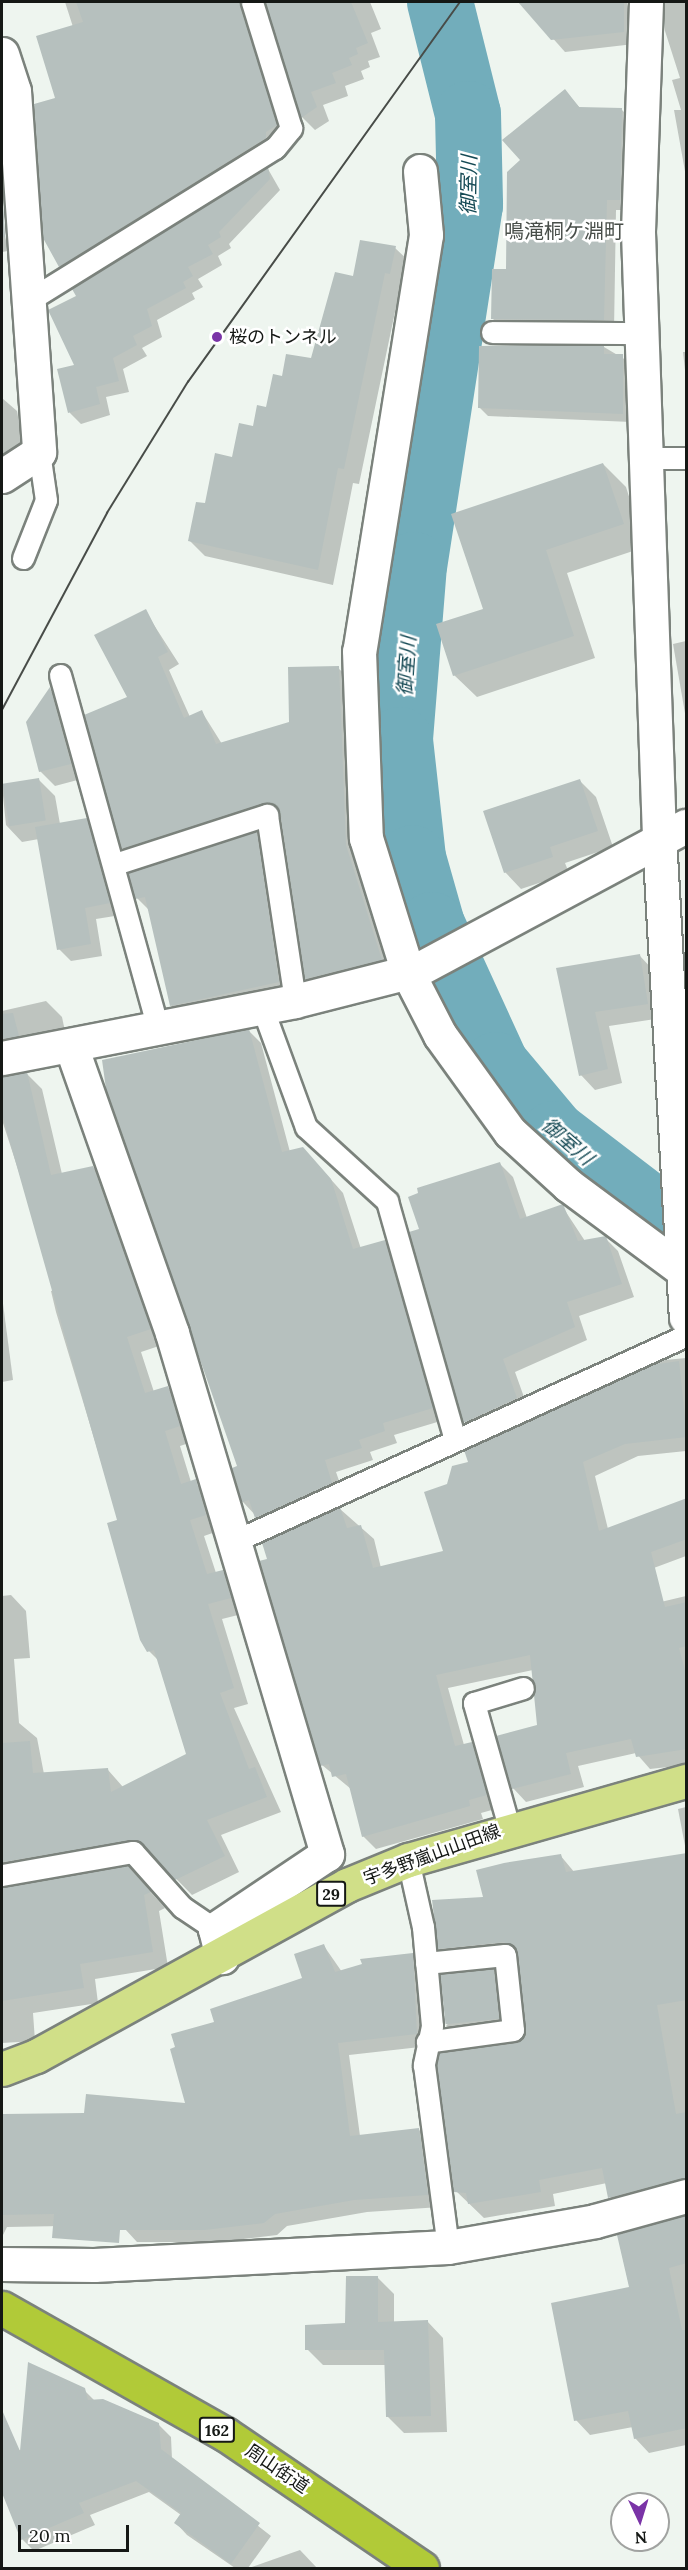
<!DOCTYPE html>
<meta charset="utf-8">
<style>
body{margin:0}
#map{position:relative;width:688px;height:2570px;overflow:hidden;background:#eef5ef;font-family:Lora,"Noto Sans JP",serif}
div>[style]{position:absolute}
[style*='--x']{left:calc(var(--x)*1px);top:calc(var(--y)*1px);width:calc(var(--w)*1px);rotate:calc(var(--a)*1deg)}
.shadow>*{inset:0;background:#0003}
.river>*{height:66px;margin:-33px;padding:0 33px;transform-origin:33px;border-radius:33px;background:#72adbb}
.building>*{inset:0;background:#b6c0be;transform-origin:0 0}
.roads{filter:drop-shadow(2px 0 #7b827c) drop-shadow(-2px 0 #7b827c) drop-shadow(0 2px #7b827c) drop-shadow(0 -2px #7b827c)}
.lane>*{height:21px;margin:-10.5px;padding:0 10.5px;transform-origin:10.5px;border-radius:10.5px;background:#fff}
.street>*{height:33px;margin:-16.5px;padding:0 16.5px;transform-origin:16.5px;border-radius:16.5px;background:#fff}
.primary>*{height:33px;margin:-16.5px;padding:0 16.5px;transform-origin:16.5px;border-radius:16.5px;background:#d0df88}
.highway>*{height:33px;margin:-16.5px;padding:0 16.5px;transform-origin:16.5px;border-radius:16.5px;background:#b1ca38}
.tram>*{height:1.5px;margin:-0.75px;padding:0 0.75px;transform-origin:0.75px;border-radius:0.75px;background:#484c48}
.dots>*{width:16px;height:16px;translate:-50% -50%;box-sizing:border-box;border:3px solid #fff;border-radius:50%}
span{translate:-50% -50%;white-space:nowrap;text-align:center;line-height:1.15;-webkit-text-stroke:5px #fff;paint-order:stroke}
.shield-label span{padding:2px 4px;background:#fff;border:2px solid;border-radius:4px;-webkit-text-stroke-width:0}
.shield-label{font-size:16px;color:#151815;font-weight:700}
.poi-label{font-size:18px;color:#151815}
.left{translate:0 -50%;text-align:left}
.street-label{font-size:18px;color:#151815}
.water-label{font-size:20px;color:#164a55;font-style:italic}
.neighbourhood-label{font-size:20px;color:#484e49}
.frame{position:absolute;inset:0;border:3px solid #151815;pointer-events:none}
.north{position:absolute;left:610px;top:2492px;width:60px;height:60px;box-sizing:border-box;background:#fff;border:2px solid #a1a3a1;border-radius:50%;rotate:176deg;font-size:16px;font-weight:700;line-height:24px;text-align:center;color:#151815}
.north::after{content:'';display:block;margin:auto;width:21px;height:27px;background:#7a34a7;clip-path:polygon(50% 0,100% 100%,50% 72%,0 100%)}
.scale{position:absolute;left:18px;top:2525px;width:111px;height:27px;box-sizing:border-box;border:3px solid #151815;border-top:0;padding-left:8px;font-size:18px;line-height:21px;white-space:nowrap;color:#151815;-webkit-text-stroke:4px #fff;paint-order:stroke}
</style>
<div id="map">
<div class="shadow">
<i style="clip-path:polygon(65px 2px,370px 2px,381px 29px,371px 33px,380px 57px,368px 61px,370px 67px,361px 71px,364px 79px,345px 86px,348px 96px,323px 105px,329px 121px,315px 130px,302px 117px,267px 3px,256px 6px,289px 139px,74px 279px,60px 266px,57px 99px,73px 27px)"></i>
<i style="clip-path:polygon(533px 2px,627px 2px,634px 44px,565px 52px,526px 8px)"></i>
<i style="clip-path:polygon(665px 2px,686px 2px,686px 177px,674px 110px,681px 110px,672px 80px,680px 78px,665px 31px)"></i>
<i style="clip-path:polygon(565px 91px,581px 109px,621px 109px,631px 119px,630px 210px,616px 210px,614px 330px,503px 329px,493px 319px,508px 271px,522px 160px)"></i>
<i style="clip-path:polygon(268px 169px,280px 190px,229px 244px,231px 248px,218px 256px,222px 265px,198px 279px,203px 287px,192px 293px,195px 299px,157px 320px,162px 337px,142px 348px,147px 356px,123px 369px,129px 392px,106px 397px,110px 415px,81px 424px,70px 413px,59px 370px,76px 366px,78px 297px)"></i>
<i style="clip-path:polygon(2px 220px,8px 251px,2px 252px)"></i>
<i style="clip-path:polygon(395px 248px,411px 263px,406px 289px,400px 288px,359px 484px,353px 483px,333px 585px,205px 556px,190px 541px,283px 378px,312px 360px,354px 277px)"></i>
<i style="clip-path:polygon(604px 347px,631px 363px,631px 422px,488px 416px,480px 408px)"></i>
<i style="clip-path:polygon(683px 352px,686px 352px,686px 379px)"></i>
<i style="clip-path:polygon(2px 398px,17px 411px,24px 450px,2px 471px)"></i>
<i style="clip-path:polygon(603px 464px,626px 487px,645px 547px,567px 573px,595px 658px,477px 697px,454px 675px,485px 610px)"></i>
<i style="clip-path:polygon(145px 611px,179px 664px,169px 670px,190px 717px,202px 712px,222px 744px,290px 723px,338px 668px,351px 680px,357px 858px,393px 972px,318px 991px,306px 979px,281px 815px,135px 860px,123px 848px,129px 698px)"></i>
<i style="clip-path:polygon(686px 641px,686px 719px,673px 644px)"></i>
<i style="clip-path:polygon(50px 690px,64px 704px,85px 778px,55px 786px,40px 771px)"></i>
<i style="clip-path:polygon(39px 780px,55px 796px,60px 824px,86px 820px,98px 832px,121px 915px,96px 919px,102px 956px,71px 961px,59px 949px,39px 839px,22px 842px,6px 825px,2px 786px)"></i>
<i style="clip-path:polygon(580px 781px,596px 797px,613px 847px,565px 863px,569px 873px,521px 889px,505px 872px)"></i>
<i style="clip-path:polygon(256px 833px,268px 846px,291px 994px,184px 1018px,171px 1005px,149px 910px,137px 898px)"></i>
<i style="clip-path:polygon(640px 956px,654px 971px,662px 1018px,609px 1026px,622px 1083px,595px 1090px,581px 1075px,557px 969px)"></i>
<i style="clip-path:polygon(46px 1001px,62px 1017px,67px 1041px,2px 1070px,2px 1011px)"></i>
<i style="clip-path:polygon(249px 1031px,261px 1043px,290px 1152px,303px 1148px,343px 1193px,361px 1249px,384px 1241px,397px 1254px,444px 1420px,394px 1435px,397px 1443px,370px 1452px,373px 1460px,336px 1472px,344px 1495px,268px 1529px,243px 1502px,239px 1467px)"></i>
<i style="clip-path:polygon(27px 1074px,42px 1089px,62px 1174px,93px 1167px,108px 1183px,165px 1344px,141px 1352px,154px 1392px,168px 1388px,183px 1403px,195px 1441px,180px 1446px,191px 1482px,211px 1496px,221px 1530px,204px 1536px,216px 1573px,222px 1571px,238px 1587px,246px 1613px,222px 1619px,248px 1704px,234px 1708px,281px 1812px,221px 1835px,239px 1872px,192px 1895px,153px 1855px,10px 1880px,6px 1889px,128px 1867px,165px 1908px,159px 1911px,168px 1967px,95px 1979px,98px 2003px,33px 2013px,35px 2041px,2px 2043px,2px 1596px,11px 1595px,26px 1611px,30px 1658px,14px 1659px,19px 1723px,37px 1738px,44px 1774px,108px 1770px,123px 1787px,188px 1754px,160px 1662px,149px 1651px,119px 1521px,56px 1312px,51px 1291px,57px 1289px,2px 1120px,2px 1077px)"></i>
<i style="clip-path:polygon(500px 1164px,513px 1177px,527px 1218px,562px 1206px,585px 1241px,605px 1238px,618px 1251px,634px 1297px,579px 1316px,587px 1340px,515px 1372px,529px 1411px,478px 1435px,465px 1422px,420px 1230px)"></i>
<i style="clip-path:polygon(2px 1296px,13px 1380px,2px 1382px)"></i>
<i style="clip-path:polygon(686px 1358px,686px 1451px,638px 1456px,595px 1476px,608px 1529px,686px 1500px,686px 1556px,525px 1616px,530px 1633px,686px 1596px,686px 1765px,650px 1769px,636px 1753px,578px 1766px,584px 1787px,526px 1802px,513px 1788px,538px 1727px,533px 1670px,448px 1688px,464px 1745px,471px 1744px,484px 1757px,499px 1808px,481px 1813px,483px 1819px,376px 1849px,363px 1836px,351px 1789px,322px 1765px,269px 1560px,340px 1509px,374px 1539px,381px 1568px,445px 1553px,448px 1485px,470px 1463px,466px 1451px,665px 1360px)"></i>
<i style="clip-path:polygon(686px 1807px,686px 1851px,678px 1809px)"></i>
<i style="clip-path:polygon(560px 1855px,575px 1873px,686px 1855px,686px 2194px,624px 2212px,610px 2197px,607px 2183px,553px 2194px,555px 2206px,484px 2218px,456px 2191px,527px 2029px,518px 1956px,454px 1963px,439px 1948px,485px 1898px)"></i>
<i style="clip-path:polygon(324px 1946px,342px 1972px,412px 1954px,424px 1967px,429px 2046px,349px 2055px,360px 2136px,419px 2130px,431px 2142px,440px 2207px,367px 2212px,287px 2226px,277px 2235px,218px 2242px,137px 2242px,125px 2229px,63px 2226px,7px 2227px,2px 2237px,2px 2170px,85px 2115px,187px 2105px,216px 2023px,304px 1979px)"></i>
<i style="clip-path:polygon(493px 1971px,509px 1987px,514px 2035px,462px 2042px,446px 2026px)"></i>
<i style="clip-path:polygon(686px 2215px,686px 2445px,649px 2453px,635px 2438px,633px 2427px,590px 2435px,576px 2420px,630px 2289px,618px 2236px)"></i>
<i style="clip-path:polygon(378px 2278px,394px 2294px,394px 2323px,427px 2321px,443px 2338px,447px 2432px,404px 2433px,388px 2417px,386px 2365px,323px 2365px,307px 2349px,347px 2325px)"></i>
<i style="clip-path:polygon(2px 2369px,4px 2449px,31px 2451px,84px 2390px,95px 2401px,158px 2424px,171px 2437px,172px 2459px,271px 2536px,248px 2568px,235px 2568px,187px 2535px,176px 2523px,181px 2515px,149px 2492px,90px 2515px,95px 2525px,34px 2551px,22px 2539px,2px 2489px)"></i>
<i style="clip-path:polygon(300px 2550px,317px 2568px,249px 2568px)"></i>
</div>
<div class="river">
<i style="--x:440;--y:2;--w:115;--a:76"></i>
<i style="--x:468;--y:114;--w:91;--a:88.7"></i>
<i style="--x:470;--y:205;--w:364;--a:98.8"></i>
<i style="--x:414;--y:565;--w:176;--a:94.6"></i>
<i style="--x:400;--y:740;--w:119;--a:83.7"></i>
<i style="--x:413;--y:858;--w:70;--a:74.2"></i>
<i style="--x:432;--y:925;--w:154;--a:65.4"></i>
<i style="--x:496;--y:1065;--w:90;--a:50"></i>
<i style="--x:554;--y:1134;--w:166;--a:37.4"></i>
</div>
<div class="building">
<i style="clip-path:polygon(76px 2px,240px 2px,277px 125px,266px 132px,266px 138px,59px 267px,43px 238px,34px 104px,55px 98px,36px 36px,83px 22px)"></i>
<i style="clip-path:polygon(265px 2px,351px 2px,368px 43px,356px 48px,358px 54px,349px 58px,352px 65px,332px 73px,336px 83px,311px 92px,317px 107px,301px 118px)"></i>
<i style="clip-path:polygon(518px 2px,624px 2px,624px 32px,551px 40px)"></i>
<i style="clip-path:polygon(565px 89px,579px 107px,622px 108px,620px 200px,607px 200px,604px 320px,491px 319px,492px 269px,506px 269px,507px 172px,520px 160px,502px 140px)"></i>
<i style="clip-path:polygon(268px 167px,270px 179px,219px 232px,221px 237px,208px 245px,213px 254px,188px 267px,193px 276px,183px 282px,186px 288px,147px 309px,152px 326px,133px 336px,137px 345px,113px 358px,119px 381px,96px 387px,100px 404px,68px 413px,57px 369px,74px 365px,48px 310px,76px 296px,72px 289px)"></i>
<i style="clip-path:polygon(2px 182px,5px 237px,2px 238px)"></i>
<i style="clip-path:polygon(360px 240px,396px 246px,390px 274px,385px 273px,344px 469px,338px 468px,318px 570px,188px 541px,196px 502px,205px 503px,215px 453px,232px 457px,239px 423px,253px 426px,257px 405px,266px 407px,273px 374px,282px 376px,286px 354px,311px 358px,335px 272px,353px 276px)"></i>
<i style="clip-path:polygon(604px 345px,604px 354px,623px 354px,623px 414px,478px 408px,479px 346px)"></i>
<i style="clip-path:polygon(603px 463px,624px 524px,546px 550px,574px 636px,453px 676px,436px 624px,483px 609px,451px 514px)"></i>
<i style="clip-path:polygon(146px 609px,168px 652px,158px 657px,184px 718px,202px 710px,216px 744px,289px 722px,288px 667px,339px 666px,346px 845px,382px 960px,305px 979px,280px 813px,271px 803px,121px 849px,84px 715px,127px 697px,94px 635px)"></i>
<i style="clip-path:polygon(50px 687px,71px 764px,39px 772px,26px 722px)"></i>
<i style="left:39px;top:778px;width:43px;height:37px;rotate:81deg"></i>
<i style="clip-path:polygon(580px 779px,598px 831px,550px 847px,553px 857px,504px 873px,483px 811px)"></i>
<i style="clip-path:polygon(87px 818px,110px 903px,85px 908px,91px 944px,57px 950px,35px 827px)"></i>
<i style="clip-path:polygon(257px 832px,279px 982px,170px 1006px,145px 897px,135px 899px,128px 873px)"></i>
<i style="clip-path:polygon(640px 954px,648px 1004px,595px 1012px,608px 1069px,579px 1076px,556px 968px)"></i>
<i style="clip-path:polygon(13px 1013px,19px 1036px,2px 1039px,2px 1014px)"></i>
<i style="clip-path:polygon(249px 1029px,282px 1152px,303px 1147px,331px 1179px,353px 1249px,385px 1240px,433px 1408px,383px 1423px,385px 1431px,359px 1440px,362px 1448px,325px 1460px,332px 1483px,255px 1518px,249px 1500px,242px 1502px,232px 1468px,237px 1466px,106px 1089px,102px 1060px)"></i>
<i style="clip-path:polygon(27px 1072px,51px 1175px,93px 1166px,151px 1329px,127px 1337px,145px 1393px,168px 1386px,180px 1426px,165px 1431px,181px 1484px,196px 1479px,206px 1515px,190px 1520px,207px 1574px,223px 1570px,231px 1598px,208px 1604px,234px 1688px,220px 1693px,249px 1769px,255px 1767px,267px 1797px,207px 1820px,225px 1856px,175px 1880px,137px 1840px,2px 1862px,2px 1743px,30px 1741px,33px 1773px,108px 1768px,111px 1792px,186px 1754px,154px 1650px,147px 1652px,140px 1640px,107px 1523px,117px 1520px,2px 1114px,2px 1076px)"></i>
<i style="clip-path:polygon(500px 1162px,520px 1219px,563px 1204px,578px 1241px,606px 1236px,622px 1284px,567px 1302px,575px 1327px,503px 1359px,517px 1398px,463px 1423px,409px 1232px,419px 1229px,408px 1197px,418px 1193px,417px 1188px)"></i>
<i style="clip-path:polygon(679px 1361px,687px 1437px,625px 1444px,583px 1462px,599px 1531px,687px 1498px,687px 1539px,651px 1552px,665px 1607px,687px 1602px,687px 1646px,679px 1648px,687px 1678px,687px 1749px,636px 1757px,631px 1739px,566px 1753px,571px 1774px,512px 1789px,496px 1736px,537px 1725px,530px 1655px,436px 1675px,455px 1746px,472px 1742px,487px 1795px,469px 1800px,470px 1806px,362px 1837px,346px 1774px,332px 1777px,329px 1764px,320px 1766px,259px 1561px,267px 1559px,262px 1543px,340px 1507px,347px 1528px,361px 1525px,373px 1568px,443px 1551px,424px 1492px,447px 1484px,452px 1466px,468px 1462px,464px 1450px,651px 1365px)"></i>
<i style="clip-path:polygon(687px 1853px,687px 2000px,657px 2005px,676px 2114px,687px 2112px,687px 2178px,608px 2198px,602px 2168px,539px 2180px,541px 2192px,468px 2204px,466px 2193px,454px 2192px,437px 2065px,439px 2053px,515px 2043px,524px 2036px,518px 1954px,504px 1942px,438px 1949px,432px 1900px,483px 1897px,476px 1870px,504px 1863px,561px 1854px,566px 1872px)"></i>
<i style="clip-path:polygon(128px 1866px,151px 1892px,144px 1895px,153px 1952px,80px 1964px,84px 1988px,2px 2001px,2px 1887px)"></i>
<i style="clip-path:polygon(324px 1944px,335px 1972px,362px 1964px,360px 1959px,413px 1953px,417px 2034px,338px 2043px,350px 2136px,419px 2128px,428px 2195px,354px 2200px,275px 2214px,264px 2223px,205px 2230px,120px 2230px,119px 2243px,52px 2238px,54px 2214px,2px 2215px,3px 2114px,84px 2113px,86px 2094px,185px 2103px,170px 2049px,175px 2047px,171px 2034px,214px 2022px,210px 2009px,302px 1978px,294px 1954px)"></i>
<i style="left:494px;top:1969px;width:50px;height:54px;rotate:84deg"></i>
<i style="clip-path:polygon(687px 2215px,687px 2263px,669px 2268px,682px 2330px,687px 2330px,687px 2428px,634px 2439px,628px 2411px,574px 2421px,551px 2303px,629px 2287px,617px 2235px)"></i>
<i style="clip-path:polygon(346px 2276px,378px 2276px,378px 2322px,428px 2320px,431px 2416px,386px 2417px,384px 2350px,305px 2350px,305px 2325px,345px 2323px)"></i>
<i style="clip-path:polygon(28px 2362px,85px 2388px,88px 2400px,103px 2399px,159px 2423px,161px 2449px,260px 2523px,231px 2564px,174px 2523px,181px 2513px,136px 2481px,79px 2503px,84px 2513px,21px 2540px,2px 2493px,2px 2410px,20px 2451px)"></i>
</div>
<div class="roads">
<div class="lane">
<i style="--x:31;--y:299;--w:287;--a:-31.8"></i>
<i style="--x:275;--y:148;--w:26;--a:-51"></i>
<i style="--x:291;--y:128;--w:132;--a:-107.2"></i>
<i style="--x:492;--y:332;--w:151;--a:0.4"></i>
<i style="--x:648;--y:458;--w:38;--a:0"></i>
<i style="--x:23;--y:558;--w:62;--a:-68.4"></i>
<i style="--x:46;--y:500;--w:49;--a:-98.3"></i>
<i style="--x:60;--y:675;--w:363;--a:74.5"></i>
<i style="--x:115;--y:864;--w:160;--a:-17.9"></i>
<i style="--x:267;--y:815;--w:188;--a:81.4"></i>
<i style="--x:262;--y:1007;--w:128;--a:69.9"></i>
<i style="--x:306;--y:1127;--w:110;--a:42.4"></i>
<i style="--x:387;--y:1201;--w:248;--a:74.1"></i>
<i style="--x:235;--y:1541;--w:496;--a:-24.5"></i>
<i style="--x:509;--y:1827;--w:129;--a:-105.8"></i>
<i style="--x:474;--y:1703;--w:51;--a:-17"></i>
<i style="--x:408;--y:1860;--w:69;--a:77.4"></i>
<i style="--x:423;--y:1927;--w:99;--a:84.8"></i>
<i style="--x:432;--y:2026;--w:40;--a:102"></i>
<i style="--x:424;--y:2065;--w:184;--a:82.5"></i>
<i style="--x:2;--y:1875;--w:133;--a:-10"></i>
<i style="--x:133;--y:1852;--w:74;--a:48.3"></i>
<i style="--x:182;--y:1907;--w:40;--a:34"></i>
<i style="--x:426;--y:1963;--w:79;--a:-5.8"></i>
<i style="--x:505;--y:1955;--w:75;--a:83.9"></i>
<i style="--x:513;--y:2030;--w:87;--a:172.1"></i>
</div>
<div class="street">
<i style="--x:646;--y:2;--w:230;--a:92"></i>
<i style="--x:638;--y:232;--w:605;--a:88.01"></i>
<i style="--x:659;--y:837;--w:481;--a:86.8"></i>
<i style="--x:2;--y:54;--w:39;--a:72"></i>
<i style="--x:14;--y:91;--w:362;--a:86"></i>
<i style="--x:39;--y:452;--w:44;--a:147"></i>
<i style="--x:420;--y:171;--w:64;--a:84.6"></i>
<i style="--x:426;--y:235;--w:421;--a:99.1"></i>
<i style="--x:359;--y:651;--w:187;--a:87.9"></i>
<i style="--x:366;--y:838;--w:141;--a:72.7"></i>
<i style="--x:408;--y:973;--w:70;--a:62.7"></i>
<i style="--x:440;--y:1035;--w:120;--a:54.2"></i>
<i style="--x:510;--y:1132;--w:79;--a:42.4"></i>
<i style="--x:568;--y:1185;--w:141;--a:36.6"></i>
<i style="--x:71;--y:1046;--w:304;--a:70.6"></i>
<i style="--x:172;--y:1333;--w:544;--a:73.43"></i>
<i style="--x:327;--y:1854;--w:135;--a:146.2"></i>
<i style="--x:215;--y:1929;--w:29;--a:76"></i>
<i style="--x:2;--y:1058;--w:298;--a:-11"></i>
<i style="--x:295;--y:1001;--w:126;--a:-14.3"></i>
<i style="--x:417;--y:970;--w:305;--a:-28.2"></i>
<i style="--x:2;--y:2264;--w:92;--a:0.6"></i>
<i style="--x:94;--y:2265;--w:354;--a:-2.9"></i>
<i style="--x:448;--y:2247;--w:149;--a:-10"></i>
<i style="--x:595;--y:2221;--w:94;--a:-15.4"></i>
</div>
<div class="primary">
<i style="--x:2;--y:2069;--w:36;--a:-21"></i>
<i style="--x:36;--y:2056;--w:355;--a:-28.8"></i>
<i style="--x:347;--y:1885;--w:66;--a:-22.3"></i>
<i style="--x:408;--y:1860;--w:289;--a:-15.9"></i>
</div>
<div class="highway">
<i style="--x:2;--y:2308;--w:256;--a:29.5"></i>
<i style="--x:225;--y:2434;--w:238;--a:34.2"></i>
</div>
</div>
<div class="tram">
<i style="--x:2;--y:710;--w:223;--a:-61.9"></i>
<i style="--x:107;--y:513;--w:154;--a:-58.3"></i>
<i style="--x:188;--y:382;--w:467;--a:-54.4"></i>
</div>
<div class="dots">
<i style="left:217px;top:337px;background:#7a34a7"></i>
</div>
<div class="shield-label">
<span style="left:331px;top:1894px">29</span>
<span style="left:217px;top:2430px">162</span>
</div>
<div class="poi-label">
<span class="left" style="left:229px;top:337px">桜のトンネル</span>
</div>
<div class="street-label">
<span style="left:432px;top:1855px;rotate:-20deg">宇多野嵐山山田線</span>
<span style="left:277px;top:2469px;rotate:34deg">周山街道</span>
</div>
<div class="water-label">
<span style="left:468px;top:185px;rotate:-89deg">御室川</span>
<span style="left:406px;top:666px;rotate:-86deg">御室川</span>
<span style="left:568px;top:1141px;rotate:41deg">御室川</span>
</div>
<div class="neighbourhood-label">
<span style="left:564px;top:230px">鳴滝桐ケ淵町</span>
</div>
<div class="frame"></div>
<div class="north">N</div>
<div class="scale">20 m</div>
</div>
